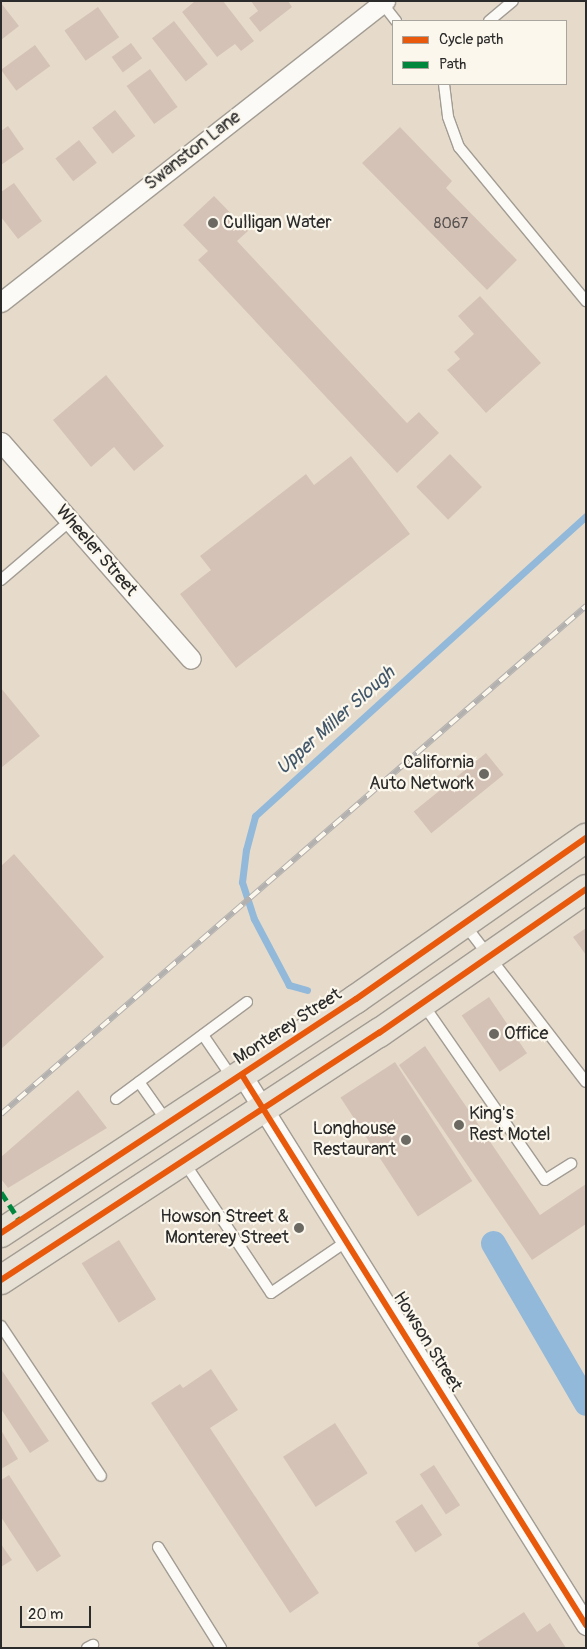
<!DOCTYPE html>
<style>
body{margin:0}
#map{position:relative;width:587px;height:1649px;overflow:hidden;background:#e6dbcb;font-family:Pangolin,sans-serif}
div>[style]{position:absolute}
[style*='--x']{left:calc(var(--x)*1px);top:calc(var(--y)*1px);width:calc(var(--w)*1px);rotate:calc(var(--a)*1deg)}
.stream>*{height:7px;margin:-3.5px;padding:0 3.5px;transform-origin:3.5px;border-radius:3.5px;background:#92b9d9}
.canal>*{height:25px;margin:-12.5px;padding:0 12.5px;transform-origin:12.5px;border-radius:12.5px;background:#92b9d9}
.building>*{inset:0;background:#d5c2b7;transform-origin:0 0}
.roads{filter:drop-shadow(1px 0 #a29c93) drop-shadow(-1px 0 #a29c93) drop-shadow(0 1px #a29c93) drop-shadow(0 -1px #a29c93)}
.lane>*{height:10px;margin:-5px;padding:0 5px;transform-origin:5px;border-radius:5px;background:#fbfaf7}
.street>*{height:19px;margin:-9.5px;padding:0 9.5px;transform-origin:9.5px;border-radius:9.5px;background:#fbfaf7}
.primary>*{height:28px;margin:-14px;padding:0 14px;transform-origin:14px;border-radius:14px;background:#e7e0d4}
.rail>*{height:5.5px;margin-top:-2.75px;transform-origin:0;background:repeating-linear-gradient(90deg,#fbf7ec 0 11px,#b3b1af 0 22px);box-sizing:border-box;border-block:1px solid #b3b1af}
.quiet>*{height:5px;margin-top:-2.5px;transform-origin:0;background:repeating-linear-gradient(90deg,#00873e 0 10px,transparent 0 15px)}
.cycleway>*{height:6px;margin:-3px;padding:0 3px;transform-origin:3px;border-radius:3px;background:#e8590c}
.dots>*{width:14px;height:14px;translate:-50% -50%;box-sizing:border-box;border:2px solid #fbf7ec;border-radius:50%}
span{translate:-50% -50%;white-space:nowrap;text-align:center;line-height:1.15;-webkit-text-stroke:4.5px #fbf7ec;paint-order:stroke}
.number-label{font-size:15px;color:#56514e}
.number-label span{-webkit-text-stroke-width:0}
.street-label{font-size:18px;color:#2b2b2b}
.poi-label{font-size:18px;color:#2b2b2b}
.left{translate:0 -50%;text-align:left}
.right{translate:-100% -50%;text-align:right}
.water-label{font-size:19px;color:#42576a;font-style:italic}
.frame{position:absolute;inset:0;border:2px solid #2b2b2b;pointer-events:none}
.legend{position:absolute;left:392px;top:20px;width:175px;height:65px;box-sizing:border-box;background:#fbf7ec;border:1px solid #a8a59f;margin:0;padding:6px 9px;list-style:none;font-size:15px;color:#2b2b2b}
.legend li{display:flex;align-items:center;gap:10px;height:25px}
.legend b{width:25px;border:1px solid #a8a59f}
.scale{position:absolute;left:20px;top:1606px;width:71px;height:22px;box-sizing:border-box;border:2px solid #2b2b2b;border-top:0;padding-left:6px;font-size:15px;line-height:18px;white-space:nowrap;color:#2b2b2b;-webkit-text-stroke:4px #fbf7ec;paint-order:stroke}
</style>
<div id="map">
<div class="stream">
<i style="--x:307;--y:990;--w:19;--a:-164"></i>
<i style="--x:289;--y:985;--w:75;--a:-117.9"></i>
<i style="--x:254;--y:919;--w:39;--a:-108"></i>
<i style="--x:242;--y:882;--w:32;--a:-83"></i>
<i style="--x:246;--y:850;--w:35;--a:-75"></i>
<i style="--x:255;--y:816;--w:447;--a:-42.2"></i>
</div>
<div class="canal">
<i style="--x:493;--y:1243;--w:185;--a:59.8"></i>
</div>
<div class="building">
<i style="clip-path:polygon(195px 1px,223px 1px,254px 41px,241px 51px,235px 44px,217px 57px,182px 12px)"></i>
<i style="clip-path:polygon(251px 1px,288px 1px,292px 7px,260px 32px,249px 18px,258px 11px)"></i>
<i style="clip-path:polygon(1px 3px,19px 26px,1px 40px)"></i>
<i style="left:98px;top:7px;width:37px;height:41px;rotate:55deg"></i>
<i style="left:174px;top:21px;width:55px;height:28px;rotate:52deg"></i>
<i style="left:131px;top:43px;width:19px;height:24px;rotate:54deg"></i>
<i style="left:35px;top:45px;width:26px;height:42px;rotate:54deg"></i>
<i style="left:150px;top:69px;width:47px;height:29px;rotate:54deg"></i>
<i style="left:115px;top:110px;width:33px;height:29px;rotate:52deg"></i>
<i style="clip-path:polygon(8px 126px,24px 149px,1px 165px,1px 131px)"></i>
<i style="clip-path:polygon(400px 127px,452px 181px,446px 188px,517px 260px,487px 290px,362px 163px)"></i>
<i style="left:79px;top:140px;width:29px;height:30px;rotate:52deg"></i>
<i style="clip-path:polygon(14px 183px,42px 221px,18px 239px,1px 217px,1px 192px)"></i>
<i style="clip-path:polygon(214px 196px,248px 231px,237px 241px,407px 423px,419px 412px,439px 433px,397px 473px,198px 260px,208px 251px,183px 225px)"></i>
<i style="clip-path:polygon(480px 296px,541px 363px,486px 413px,447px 370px,460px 359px,454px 352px,474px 334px,458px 316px)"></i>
<i style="clip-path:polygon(106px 375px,164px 446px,134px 471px,114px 447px,91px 467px,53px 420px)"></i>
<i style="left:450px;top:454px;width:46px;height:47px;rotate:46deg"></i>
<i style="clip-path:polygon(351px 456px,410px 534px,236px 668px,180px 594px,211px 570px,200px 556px,306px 474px,314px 485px)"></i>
<i style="clip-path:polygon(1px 688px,40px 736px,1px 768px)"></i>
<i style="left:486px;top:753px;width:28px;height:93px;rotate:51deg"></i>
<i style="clip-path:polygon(14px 854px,104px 957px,1px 1049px,1px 866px)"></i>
<i style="clip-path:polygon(586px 928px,586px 955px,573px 937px)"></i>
<i style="left:489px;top:997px;width:68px;height:33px;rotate:56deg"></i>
<i style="clip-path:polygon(425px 1046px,540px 1215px,586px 1184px,586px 1224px,532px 1260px,399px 1065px)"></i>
<i style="left:395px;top:1062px;width:142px;height:65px;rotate:57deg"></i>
<i style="clip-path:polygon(78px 1090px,107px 1128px,8px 1188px,1px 1179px,1px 1157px)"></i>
<i style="left:119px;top:1240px;width:70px;height:44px;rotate:58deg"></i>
<i style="clip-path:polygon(1px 1369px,49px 1441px,30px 1453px,1px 1409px)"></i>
<i style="clip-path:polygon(211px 1369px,238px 1410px,210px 1428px,319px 1593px,290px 1613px,151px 1403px,180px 1384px,183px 1388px)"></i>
<i style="left:335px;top:1423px;width:60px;height:62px;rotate:57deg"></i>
<i style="clip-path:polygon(1px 1430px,18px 1459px,1px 1469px)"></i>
<i style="left:434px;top:1465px;width:48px;height:17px;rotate:57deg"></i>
<i style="clip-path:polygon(9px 1475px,61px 1556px,37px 1572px,1px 1517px,1px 1480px)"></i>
<i style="left:422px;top:1504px;width:37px;height:32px;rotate:57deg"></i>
<i style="clip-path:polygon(1px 1544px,12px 1560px,1px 1567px)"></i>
<i style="clip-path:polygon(524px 1612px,537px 1632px,550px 1623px,566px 1648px,480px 1648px,477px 1643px)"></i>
</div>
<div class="roads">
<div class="lane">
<i style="--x:382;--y:3;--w:23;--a:52"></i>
<i style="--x:489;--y:21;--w:31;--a:-40"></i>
<i style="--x:444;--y:84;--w:33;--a:83"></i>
<i style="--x:448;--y:117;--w:32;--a:70"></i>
<i style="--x:459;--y:147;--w:200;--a:50.5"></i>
<i style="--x:1;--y:580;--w:91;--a:-40.5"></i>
<i style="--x:465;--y:925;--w:198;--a:52.4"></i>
<i style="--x:423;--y:1004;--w:214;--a:55.3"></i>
<i style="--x:545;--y:1180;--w:31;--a:-32"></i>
<i style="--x:203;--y:1035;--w:53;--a:55.7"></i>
<i style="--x:139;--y:1082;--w:50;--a:54.7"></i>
<i style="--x:116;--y:1099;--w:163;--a:-36.5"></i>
<i style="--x:184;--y:1162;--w:157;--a:56.4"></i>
<i style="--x:271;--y:1293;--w:92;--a:-34.4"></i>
<i style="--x:1;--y:1326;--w:180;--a:56.3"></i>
<i style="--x:158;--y:1547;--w:119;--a:58"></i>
<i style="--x:87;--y:1648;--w:7;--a:-27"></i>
</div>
<div class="street">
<i style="--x:1;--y:302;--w:488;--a:-38.1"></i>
<i style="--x:1;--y:442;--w:288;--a:48.8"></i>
<i style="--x:242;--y:1075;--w:649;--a:57.98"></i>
</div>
<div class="primary">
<i style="--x:1;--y:1233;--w:425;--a:-33.4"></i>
<i style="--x:356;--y:999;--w:281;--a:-35"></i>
<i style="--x:1;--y:1280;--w:452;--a:-33.2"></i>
<i style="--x:379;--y:1033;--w:252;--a:-34.8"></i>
</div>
</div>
<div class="rail">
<i style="--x:1;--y:1114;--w:775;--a:-40.97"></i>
</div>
<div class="quiet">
<i style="--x:1;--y:1192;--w:35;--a:57"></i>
</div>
<div class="cycleway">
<i style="--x:242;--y:1075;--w:649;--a:57.98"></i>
<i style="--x:1;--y:1233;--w:425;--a:-33.4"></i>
<i style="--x:356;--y:999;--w:281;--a:-35"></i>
<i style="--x:1;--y:1280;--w:452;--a:-33.2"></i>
<i style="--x:379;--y:1033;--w:252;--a:-34.8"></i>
</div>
<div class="dots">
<i style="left:213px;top:223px;background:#6c6963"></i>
<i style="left:484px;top:774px;background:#6c6963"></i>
<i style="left:494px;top:1034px;background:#6c6963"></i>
<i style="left:459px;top:1125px;background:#6c6963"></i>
<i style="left:406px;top:1140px;background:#6c6963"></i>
<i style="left:299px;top:1228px;background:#6c6963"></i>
</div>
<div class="number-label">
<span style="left:451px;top:224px">8067</span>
</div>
<div class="street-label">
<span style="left:193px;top:151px;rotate:-38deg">Swanston Lane</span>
<span style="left:96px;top:551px;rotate:49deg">Wheeler Street</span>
<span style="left:288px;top:1027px;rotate:-33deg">Monterey Street</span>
<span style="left:427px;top:1342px;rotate:58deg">Howson Street</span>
</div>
<div class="poi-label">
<span class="left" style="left:223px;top:223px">Culligan Water</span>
<span class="right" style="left:474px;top:774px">California<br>Auto Network</span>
<span class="left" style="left:504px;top:1034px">Office</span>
<span class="left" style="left:469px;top:1125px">King's<br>Rest Motel</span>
<span class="right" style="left:396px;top:1140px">Longhouse<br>Restaurant</span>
<span class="right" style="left:289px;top:1228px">Howson Street &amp;<br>Monterey Street</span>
</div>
<div class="water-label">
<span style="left:336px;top:721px;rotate:-42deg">Upper Miller Slough</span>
</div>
<div class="frame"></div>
<ul class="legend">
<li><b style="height:6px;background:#e8590c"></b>Cycle path</li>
<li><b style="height:6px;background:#00873e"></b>Path</li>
</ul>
<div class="scale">20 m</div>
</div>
